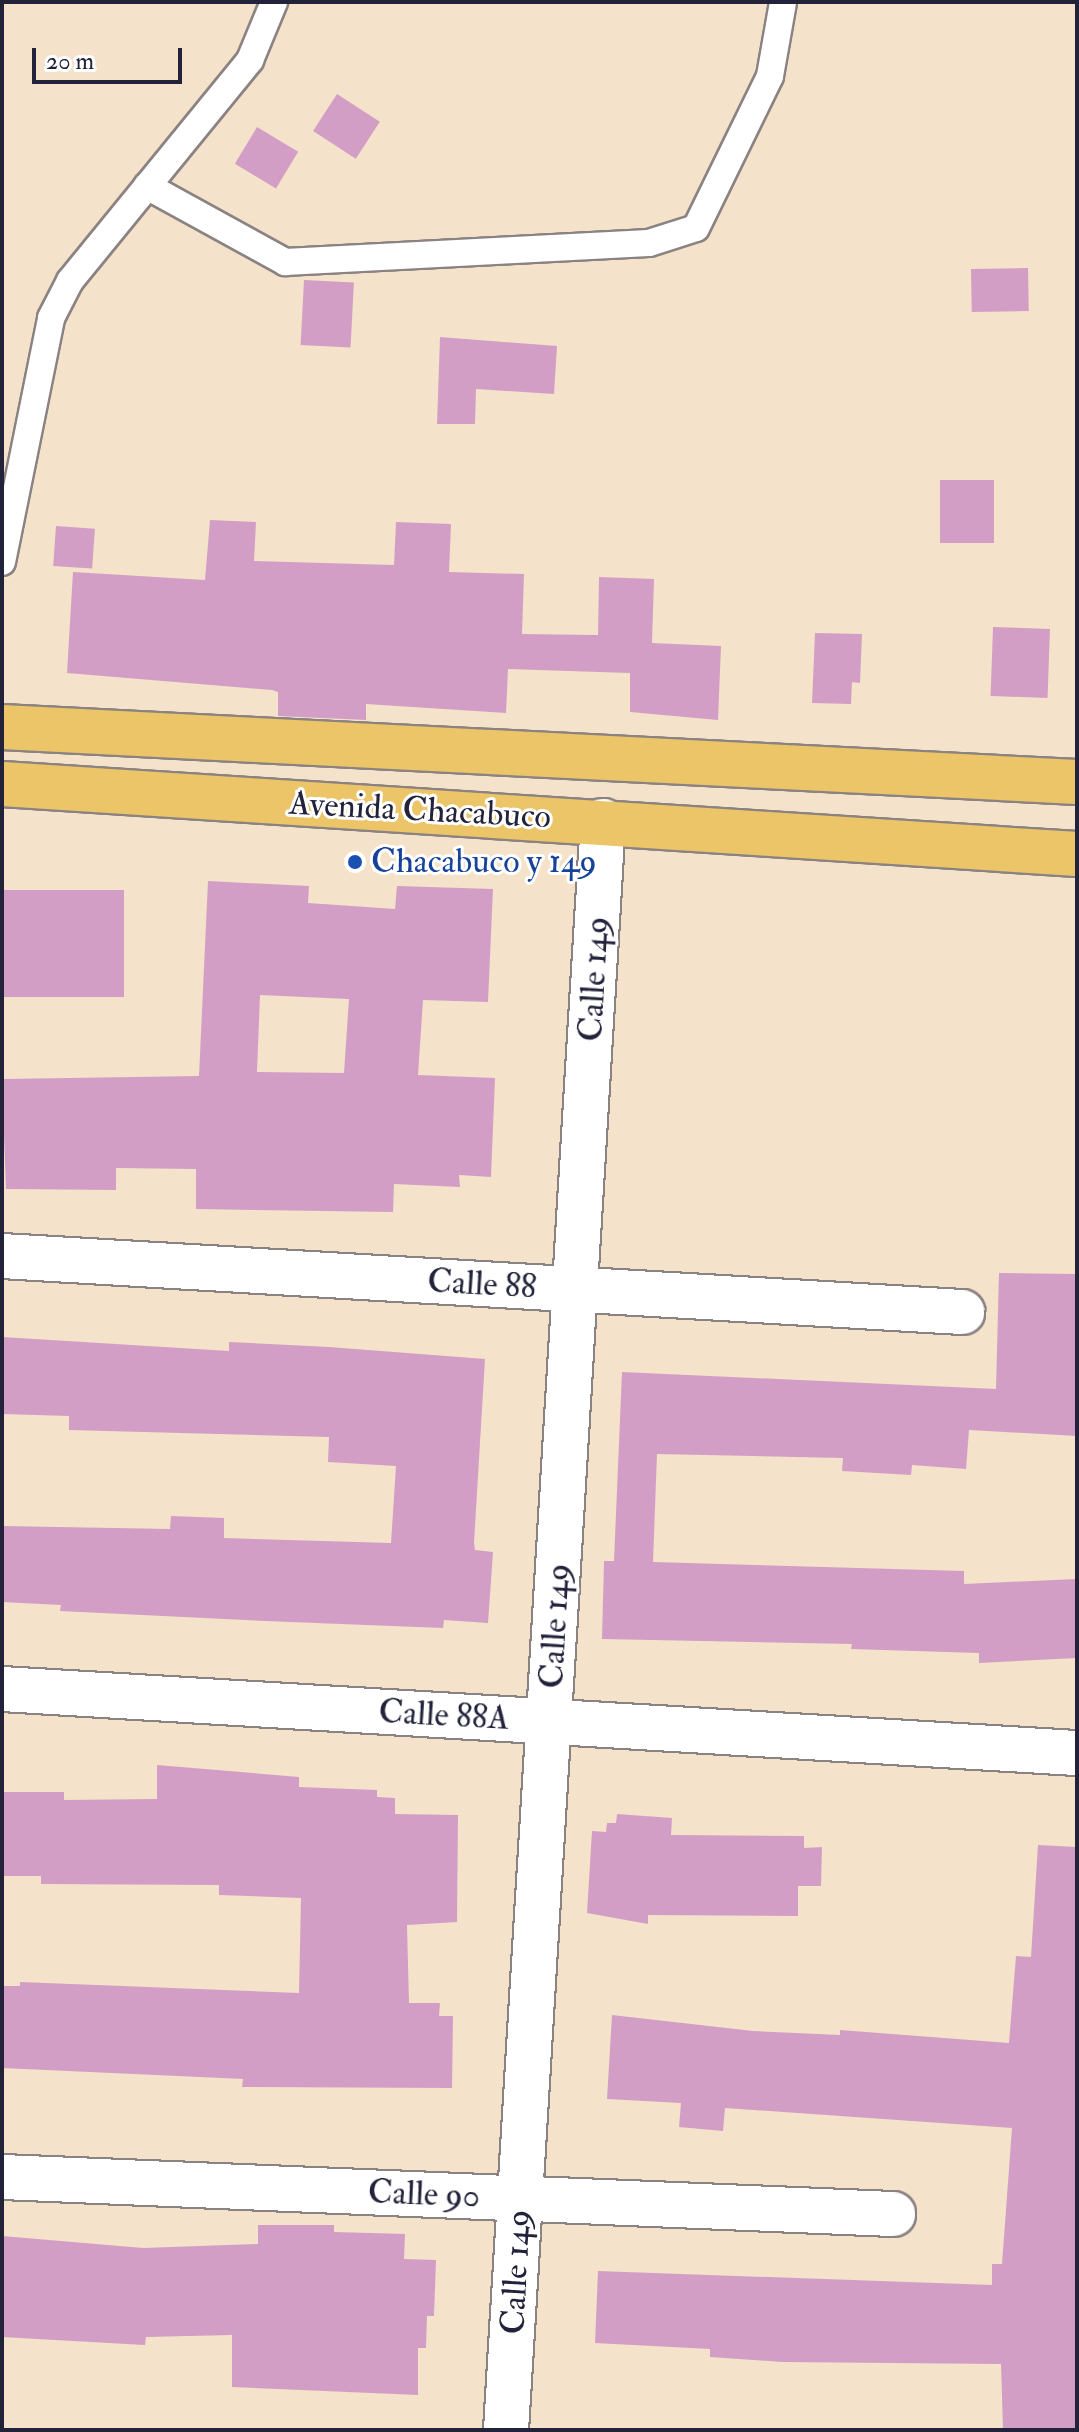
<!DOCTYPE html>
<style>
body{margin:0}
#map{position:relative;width:1079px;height:2432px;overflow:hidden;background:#f4e2ca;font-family:"IM FELL Double Pica",serif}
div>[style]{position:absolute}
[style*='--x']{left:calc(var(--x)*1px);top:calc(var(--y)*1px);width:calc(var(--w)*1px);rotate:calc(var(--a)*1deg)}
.building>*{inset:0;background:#d39ec5;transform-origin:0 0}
.roads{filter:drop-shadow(2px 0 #8b8282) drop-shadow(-2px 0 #8b8282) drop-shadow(0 2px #8b8282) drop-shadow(0 -2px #8b8282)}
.lane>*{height:26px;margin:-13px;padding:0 13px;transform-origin:13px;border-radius:13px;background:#fff}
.street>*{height:44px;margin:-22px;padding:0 22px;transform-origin:22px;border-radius:22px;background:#fff}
.primary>*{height:44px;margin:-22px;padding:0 22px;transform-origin:22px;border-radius:22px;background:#edc569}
.dots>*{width:22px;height:22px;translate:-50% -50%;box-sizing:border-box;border:4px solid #fff;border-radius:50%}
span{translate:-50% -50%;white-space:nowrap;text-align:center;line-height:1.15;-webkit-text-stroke:6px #fff;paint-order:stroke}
.street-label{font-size:34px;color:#22223b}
.transit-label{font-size:34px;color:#164399}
.left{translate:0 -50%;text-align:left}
.frame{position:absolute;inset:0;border:4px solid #22223b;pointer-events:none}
.scale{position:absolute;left:32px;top:48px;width:150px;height:36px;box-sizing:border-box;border:4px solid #22223b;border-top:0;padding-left:10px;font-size:24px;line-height:28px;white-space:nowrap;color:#22223b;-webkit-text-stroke:6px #fff;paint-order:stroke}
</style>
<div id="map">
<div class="building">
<i style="left:337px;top:94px;width:51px;height:44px;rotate:33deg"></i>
<i style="left:257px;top:127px;width:48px;height:43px;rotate:31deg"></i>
<i style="left:1028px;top:268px;width:43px;height:57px;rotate:89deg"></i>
<i style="left:304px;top:280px;width:50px;height:65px;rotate:3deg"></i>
<i style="clip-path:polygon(440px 337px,557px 346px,554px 394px,476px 389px,475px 424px,437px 424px)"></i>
<i style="left:940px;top:480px;width:54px;height:63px"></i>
<i style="clip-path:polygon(210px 520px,256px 522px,254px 561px,394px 565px,396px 522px,451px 524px,449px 572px,524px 574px,522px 634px,598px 635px,599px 577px,654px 579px,652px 643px,721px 646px,718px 720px,630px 712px,630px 673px,508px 669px,506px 713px,366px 704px,366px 720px,278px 716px,278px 692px,272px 690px,67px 673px,73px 572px,205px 580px)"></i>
<i style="left:56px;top:526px;width:39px;height:40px;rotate:4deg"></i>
<i style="left:993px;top:627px;width:57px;height:69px;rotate:2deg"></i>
<i style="clip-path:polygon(815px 633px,862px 634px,860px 683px,852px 682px,851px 704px,812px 703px)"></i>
<i style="clip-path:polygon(evenodd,208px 881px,309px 886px,308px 903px,395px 909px,397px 886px,493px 889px,488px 1002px,423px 1000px,418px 1075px,495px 1078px,491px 1177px,459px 1175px,460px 1187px,394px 1184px,393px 1212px,196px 1209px,196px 1169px,116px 1168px,116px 1190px,6px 1189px,2px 1079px,199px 1076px,208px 881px,260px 995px,349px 999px,344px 1073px,257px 1072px,260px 995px)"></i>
<i style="left:2px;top:890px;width:122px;height:107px"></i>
<i style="clip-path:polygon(999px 1273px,1077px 1274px,1077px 1436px,969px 1430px,966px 1469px,912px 1465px,911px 1475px,842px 1471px,843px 1458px,657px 1454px,653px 1562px,964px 1571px,964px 1584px,1077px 1579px,1077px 1658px,979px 1663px,979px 1653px,851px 1649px,852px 1644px,602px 1639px,604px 1561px,614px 1561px,622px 1372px,996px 1389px)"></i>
<i style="clip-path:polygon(2px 1337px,229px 1351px,229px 1342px,329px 1347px,485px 1359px,474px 1543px,475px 1550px,493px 1552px,488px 1623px,444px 1620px,443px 1628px,265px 1621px,60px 1611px,61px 1605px,2px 1602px,2px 1526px,170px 1529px,171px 1516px,224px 1518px,224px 1538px,391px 1543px,396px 1466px,328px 1462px,329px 1437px,69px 1430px,69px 1416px,2px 1414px)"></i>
<i style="clip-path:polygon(157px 1765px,299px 1777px,299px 1787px,377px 1790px,377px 1797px,395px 1798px,395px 1814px,458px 1815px,457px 1922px,407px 1925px,409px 2003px,440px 2003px,439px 2016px,453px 2016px,452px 2088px,242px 2087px,243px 2079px,2px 2068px,2px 1986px,20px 1986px,20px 1982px,299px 1993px,301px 1898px,219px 1895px,219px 1885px,41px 1884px,41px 1876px,2px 1876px,3px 1792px,64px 1792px,64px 1800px,157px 1799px)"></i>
<i style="clip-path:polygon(617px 1814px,672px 1818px,671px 1835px,804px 1836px,804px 1848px,822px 1847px,821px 1886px,798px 1886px,798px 1916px,648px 1915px,648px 1924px,587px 1913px,592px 1831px,606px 1832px,607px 1823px,616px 1823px)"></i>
<i style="clip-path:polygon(1038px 1845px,1077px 1847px,1077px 2430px,1003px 2430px,1001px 2364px,782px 2362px,710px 2357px,710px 2349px,595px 2343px,598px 2271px,992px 2285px,992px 2264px,1002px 2264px,1012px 2128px,725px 2108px,723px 2131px,679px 2127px,681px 2103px,607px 2099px,612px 2015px,753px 2031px,840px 2035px,840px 2030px,1009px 2043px,1016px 1956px,1031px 1957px)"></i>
<i style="clip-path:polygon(258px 2225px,334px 2225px,334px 2232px,405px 2234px,404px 2259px,436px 2260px,434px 2316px,427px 2316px,426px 2348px,418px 2348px,418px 2395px,232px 2387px,232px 2335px,146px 2337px,145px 2345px,2px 2337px,2px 2236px,143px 2248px,258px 2244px)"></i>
</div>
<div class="roads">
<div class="lane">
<i style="--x:147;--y:186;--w:158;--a:28.8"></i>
<i style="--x:285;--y:262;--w:364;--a:-3"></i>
<i style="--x:649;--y:243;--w:49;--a:-17.7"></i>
<i style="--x:696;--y:228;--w:169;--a:-64"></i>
<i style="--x:770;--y:76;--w:75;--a:-80"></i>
<i style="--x:2;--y:562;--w:249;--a:-78.6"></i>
<i style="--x:51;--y:318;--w:42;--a:-62.8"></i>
<i style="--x:70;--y:281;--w:285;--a:-50.8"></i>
<i style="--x:250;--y:60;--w:63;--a:-67.5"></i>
</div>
<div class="street">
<i style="--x:2;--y:1256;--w:962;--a:3.34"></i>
<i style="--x:2;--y:1689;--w:1077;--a:3.41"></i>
<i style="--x:2;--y:2177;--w:892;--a:2.38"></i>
<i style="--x:506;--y:2430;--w:1612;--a:-86.55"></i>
</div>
<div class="primary">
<i style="--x:2;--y:727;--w:1076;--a:2.93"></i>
<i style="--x:2;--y:784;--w:1077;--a:3.73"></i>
</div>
</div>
<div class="dots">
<i style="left:355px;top:862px;background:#1a4fb4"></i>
</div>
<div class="street-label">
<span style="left:420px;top:810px;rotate:3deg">Avenida Chacabuco</span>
<span style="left:594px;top:979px;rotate:-87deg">Calle 149</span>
<span style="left:482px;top:1284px;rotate:3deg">Calle 88</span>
<span style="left:555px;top:1626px;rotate:-87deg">Calle 149</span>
<span style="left:444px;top:1715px;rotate:3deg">Calle 88A</span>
<span style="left:424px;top:2194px;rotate:2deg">Calle 90</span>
<span style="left:516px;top:2272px;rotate:-87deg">Calle 149</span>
</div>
<div class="transit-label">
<span class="left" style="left:371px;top:862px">Chacabuco y 149</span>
</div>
<div class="frame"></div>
<div class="scale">20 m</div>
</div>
